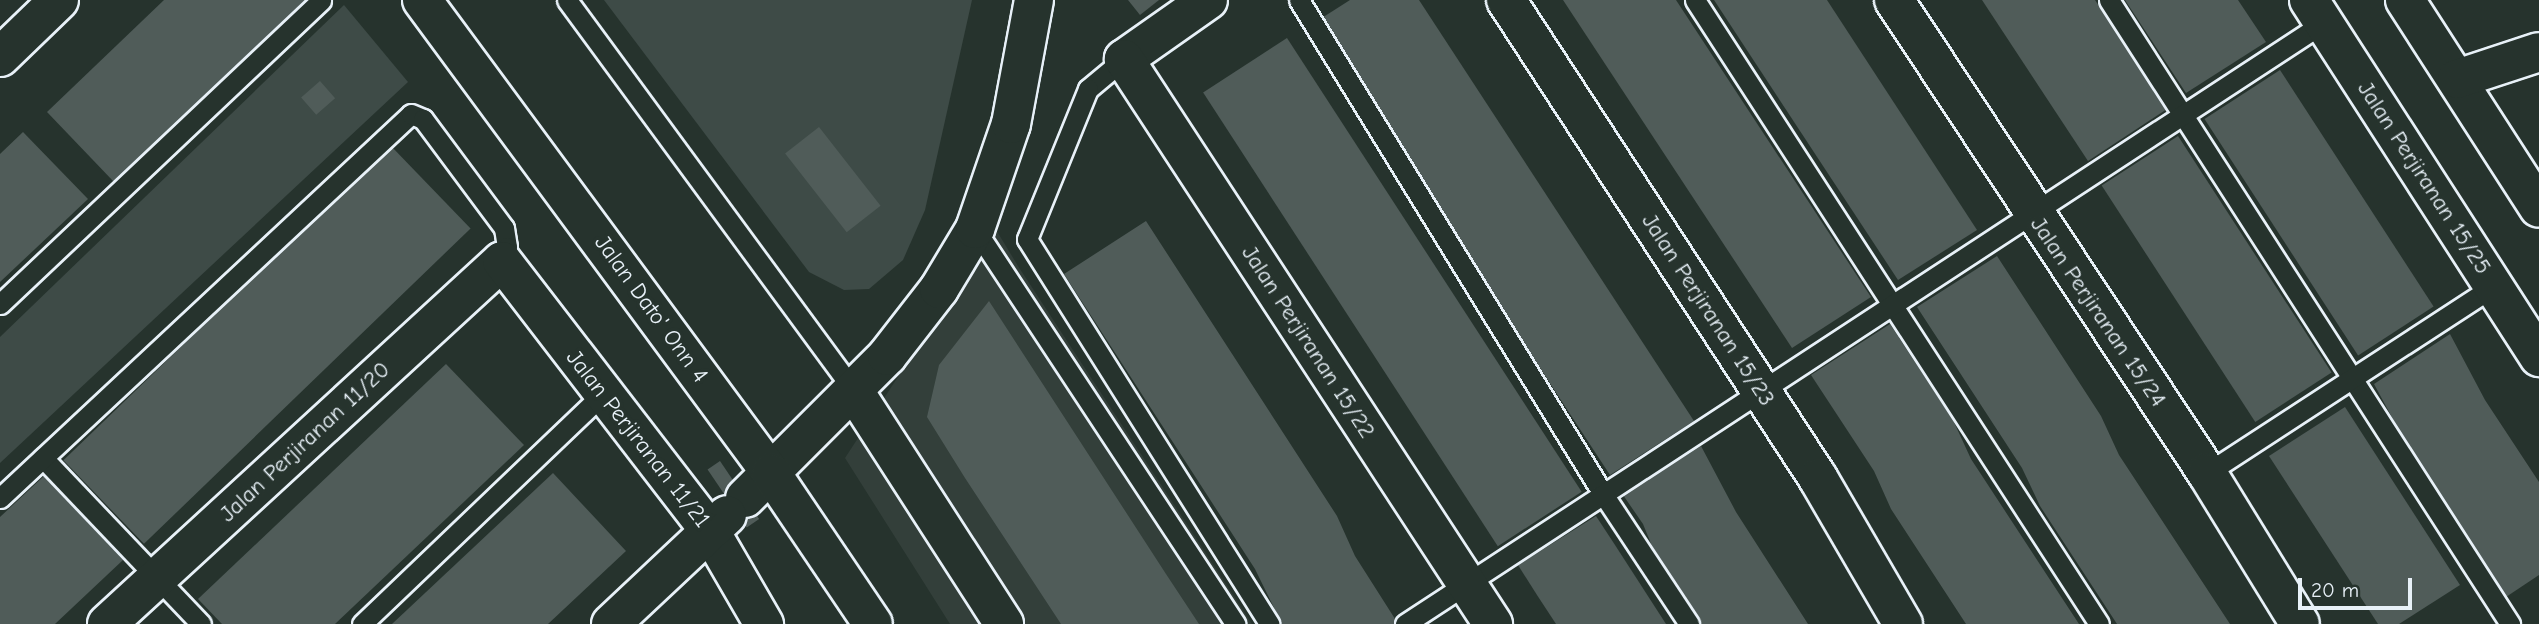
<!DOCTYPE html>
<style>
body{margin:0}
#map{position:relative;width:2539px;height:624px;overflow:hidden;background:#26332d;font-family:"Comic Neue",sans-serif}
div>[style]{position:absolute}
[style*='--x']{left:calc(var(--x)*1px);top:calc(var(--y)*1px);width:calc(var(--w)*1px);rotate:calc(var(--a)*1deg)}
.built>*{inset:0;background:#333f3a}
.green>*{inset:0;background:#3e4b47}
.building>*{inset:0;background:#505c59;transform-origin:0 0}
.roads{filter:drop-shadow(2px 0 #e8f1f8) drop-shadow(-2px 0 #e8f1f8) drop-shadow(0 2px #e8f1f8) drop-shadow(0 -2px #e8f1f8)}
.lane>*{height:19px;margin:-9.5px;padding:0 9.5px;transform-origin:9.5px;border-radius:9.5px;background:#26332d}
.street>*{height:38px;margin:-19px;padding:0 19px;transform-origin:19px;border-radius:19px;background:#26332d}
.secondary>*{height:38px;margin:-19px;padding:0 19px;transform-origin:19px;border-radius:19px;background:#26332d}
span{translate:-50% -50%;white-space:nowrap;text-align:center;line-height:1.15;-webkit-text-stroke:7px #26332d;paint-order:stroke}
.street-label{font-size:23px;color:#e8f1f8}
.scale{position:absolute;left:2298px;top:578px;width:114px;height:32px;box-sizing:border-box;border:4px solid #e8f1f8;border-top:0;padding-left:9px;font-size:21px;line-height:24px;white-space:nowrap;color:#e8f1f8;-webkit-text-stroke:5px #26332d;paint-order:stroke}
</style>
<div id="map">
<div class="built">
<i style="clip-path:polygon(995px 228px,1018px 266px,1252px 624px,950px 624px,845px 458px)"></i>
</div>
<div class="green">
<i style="clip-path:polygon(604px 0,972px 0,925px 210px,903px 260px,869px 289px,844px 290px,809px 272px)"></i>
<i style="clip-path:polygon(344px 5px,408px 82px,0 463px,0 337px)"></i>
</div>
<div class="building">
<i style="clip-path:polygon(164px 0,305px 0,114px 182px,47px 112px)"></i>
<i style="clip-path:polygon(1128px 0,1159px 0,1140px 15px)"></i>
<i style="clip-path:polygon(1350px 0,1419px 0,1694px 421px,1610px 475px,1314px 23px)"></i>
<i style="clip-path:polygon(1563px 0,1676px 0,1871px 297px,1792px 348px)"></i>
<i style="clip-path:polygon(1714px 0,1827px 0,1977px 230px,1898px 280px)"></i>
<i style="clip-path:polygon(1982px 0,2095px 0,2167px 109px,2088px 161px)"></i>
<i style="clip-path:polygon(2125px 0,2238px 0,2266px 42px,2186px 93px)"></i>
<i style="left:1287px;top:38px;width:541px;height:100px;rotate:57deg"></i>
<i style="left:2280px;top:70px;width:282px;height:90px;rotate:57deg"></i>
<i style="left:320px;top:81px;width:23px;height:25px;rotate:49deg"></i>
<i style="left:819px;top:127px;width:100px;height:43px;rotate:52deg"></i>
<i style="clip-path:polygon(23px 132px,88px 199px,0 282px,0 154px)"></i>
<i style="left:2178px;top:136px;width:282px;height:91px;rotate:57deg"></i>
<i style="left:390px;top:145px;width:116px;height:454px;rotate:46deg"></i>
<i style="clip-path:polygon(1146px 221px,1337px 516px,1355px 556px,1397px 622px,1394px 624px,1282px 624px,1255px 569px,1064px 274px)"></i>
<i style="clip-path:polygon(1997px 256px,2101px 416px,2119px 455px,2230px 624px,2117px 624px,2040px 506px,2022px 468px,1917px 307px)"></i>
<i style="clip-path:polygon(989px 301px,1166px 574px,1199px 624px,1061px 624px,965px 478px,927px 417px,939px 365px)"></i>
<i style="clip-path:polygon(1890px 324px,1953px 420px,1971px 459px,2079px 624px,1966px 624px,1891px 509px,1874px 471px,1811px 375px)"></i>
<i style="clip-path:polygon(2450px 334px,2485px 400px,2539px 482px,2539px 575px,2506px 597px,2409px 449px,2374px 384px)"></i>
<i style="clip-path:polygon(446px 364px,524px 445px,335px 624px,222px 624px,198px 599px)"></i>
<i style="clip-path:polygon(2345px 407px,2460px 585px,2399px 624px,2378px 624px,2269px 456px)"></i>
<i style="clip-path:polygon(1701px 446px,1736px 512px,1808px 624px,1699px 624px,1658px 561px,1643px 524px,1623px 495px)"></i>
<i style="left:720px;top:461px;width:70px;height:15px;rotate:56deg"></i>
<i style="clip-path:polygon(553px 473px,626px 551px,548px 624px,392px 624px)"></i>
<i style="clip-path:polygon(44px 476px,123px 560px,55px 624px,0 624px,0 517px)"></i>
<i style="clip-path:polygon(1596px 516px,1615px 545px,1666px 624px,1556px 624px,1537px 595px,1518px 565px)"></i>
</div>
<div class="roads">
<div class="lane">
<i style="--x:567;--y:0;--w:485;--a:53.7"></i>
<i style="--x:1299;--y:0;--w:580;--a:58.39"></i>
<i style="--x:1603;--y:494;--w:156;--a:56.5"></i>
<i style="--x:1695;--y:0;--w:743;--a:57.08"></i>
<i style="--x:2109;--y:0;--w:742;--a:57.27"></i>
<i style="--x:1124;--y:59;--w:47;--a:140.2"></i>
<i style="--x:1088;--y:89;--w:162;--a:112.1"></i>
<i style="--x:1027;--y:239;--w:455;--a:57.8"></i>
<i style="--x:975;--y:229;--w:473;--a:56.6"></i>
<i style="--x:0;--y:304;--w:442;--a:-43.4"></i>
<i style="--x:43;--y:458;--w:229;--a:46.4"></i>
<i style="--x:2207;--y:473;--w:343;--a:-33.1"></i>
<i style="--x:0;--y:498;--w:562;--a:-43.05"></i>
<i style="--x:411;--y:114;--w:13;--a:23"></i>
<i style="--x:423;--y:119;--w:136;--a:53.4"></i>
<i style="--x:504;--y:228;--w:19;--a:81"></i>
<i style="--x:507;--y:247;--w:15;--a:110"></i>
<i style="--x:362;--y:624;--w:333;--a:-43.7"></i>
<i style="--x:1405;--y:624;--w:1097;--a:-33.21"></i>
</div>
<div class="street">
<i style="--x:1208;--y:0;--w:103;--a:144.9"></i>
<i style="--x:1124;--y:59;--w:675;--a:56.85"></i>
<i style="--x:1506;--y:0;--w:571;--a:56.87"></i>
<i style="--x:1818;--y:478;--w:169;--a:59.8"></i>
<i style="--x:1894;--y:0;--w:567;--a:56.51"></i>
<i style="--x:2207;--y:473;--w:177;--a:58.4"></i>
<i style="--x:2309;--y:0;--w:425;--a:57.2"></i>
<i style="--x:2405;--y:0;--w:247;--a:57.2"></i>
<i style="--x:0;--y:57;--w:82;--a:-44"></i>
<i style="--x:2457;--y:79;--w:86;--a:-18.2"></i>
<i style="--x:854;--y:391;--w:277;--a:57.2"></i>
<i style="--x:745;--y:498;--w:201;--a:-45"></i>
<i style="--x:887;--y:356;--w:85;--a:-52.2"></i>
<i style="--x:939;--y:289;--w:70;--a:-59"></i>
<i style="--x:975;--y:229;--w:111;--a:-71.1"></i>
<i style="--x:1011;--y:124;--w:126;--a:-79.5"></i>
<i style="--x:107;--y:624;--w:536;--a:-42.58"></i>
<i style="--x:502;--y:261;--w:341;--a:52.4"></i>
<i style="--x:710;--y:531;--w:108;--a:59.9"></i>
<i style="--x:611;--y:624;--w:159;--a:-43.2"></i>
</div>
<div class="secondary">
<i style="--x:422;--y:0;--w:588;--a:53.58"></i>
<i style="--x:771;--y:473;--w:182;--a:56"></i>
</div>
</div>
<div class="street-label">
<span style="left:2424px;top:178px;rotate:57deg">Jalan Perjiranan 15/25</span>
<span style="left:651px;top:309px;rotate:54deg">Jalan Dato' Onn 4</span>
<span style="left:1708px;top:310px;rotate:57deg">Jalan Perjiranan 15/23</span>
<span style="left:2098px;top:312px;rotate:56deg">Jalan Perjiranan 15/24</span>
<span style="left:1308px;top:342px;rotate:57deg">Jalan Perjiranan 15/22</span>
<span style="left:638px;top:439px;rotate:52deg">Jalan Perjiranan 11/21</span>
<span style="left:305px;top:442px;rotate:-43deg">Jalan Perjiranan 11/20</span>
</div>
<div class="scale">20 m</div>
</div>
